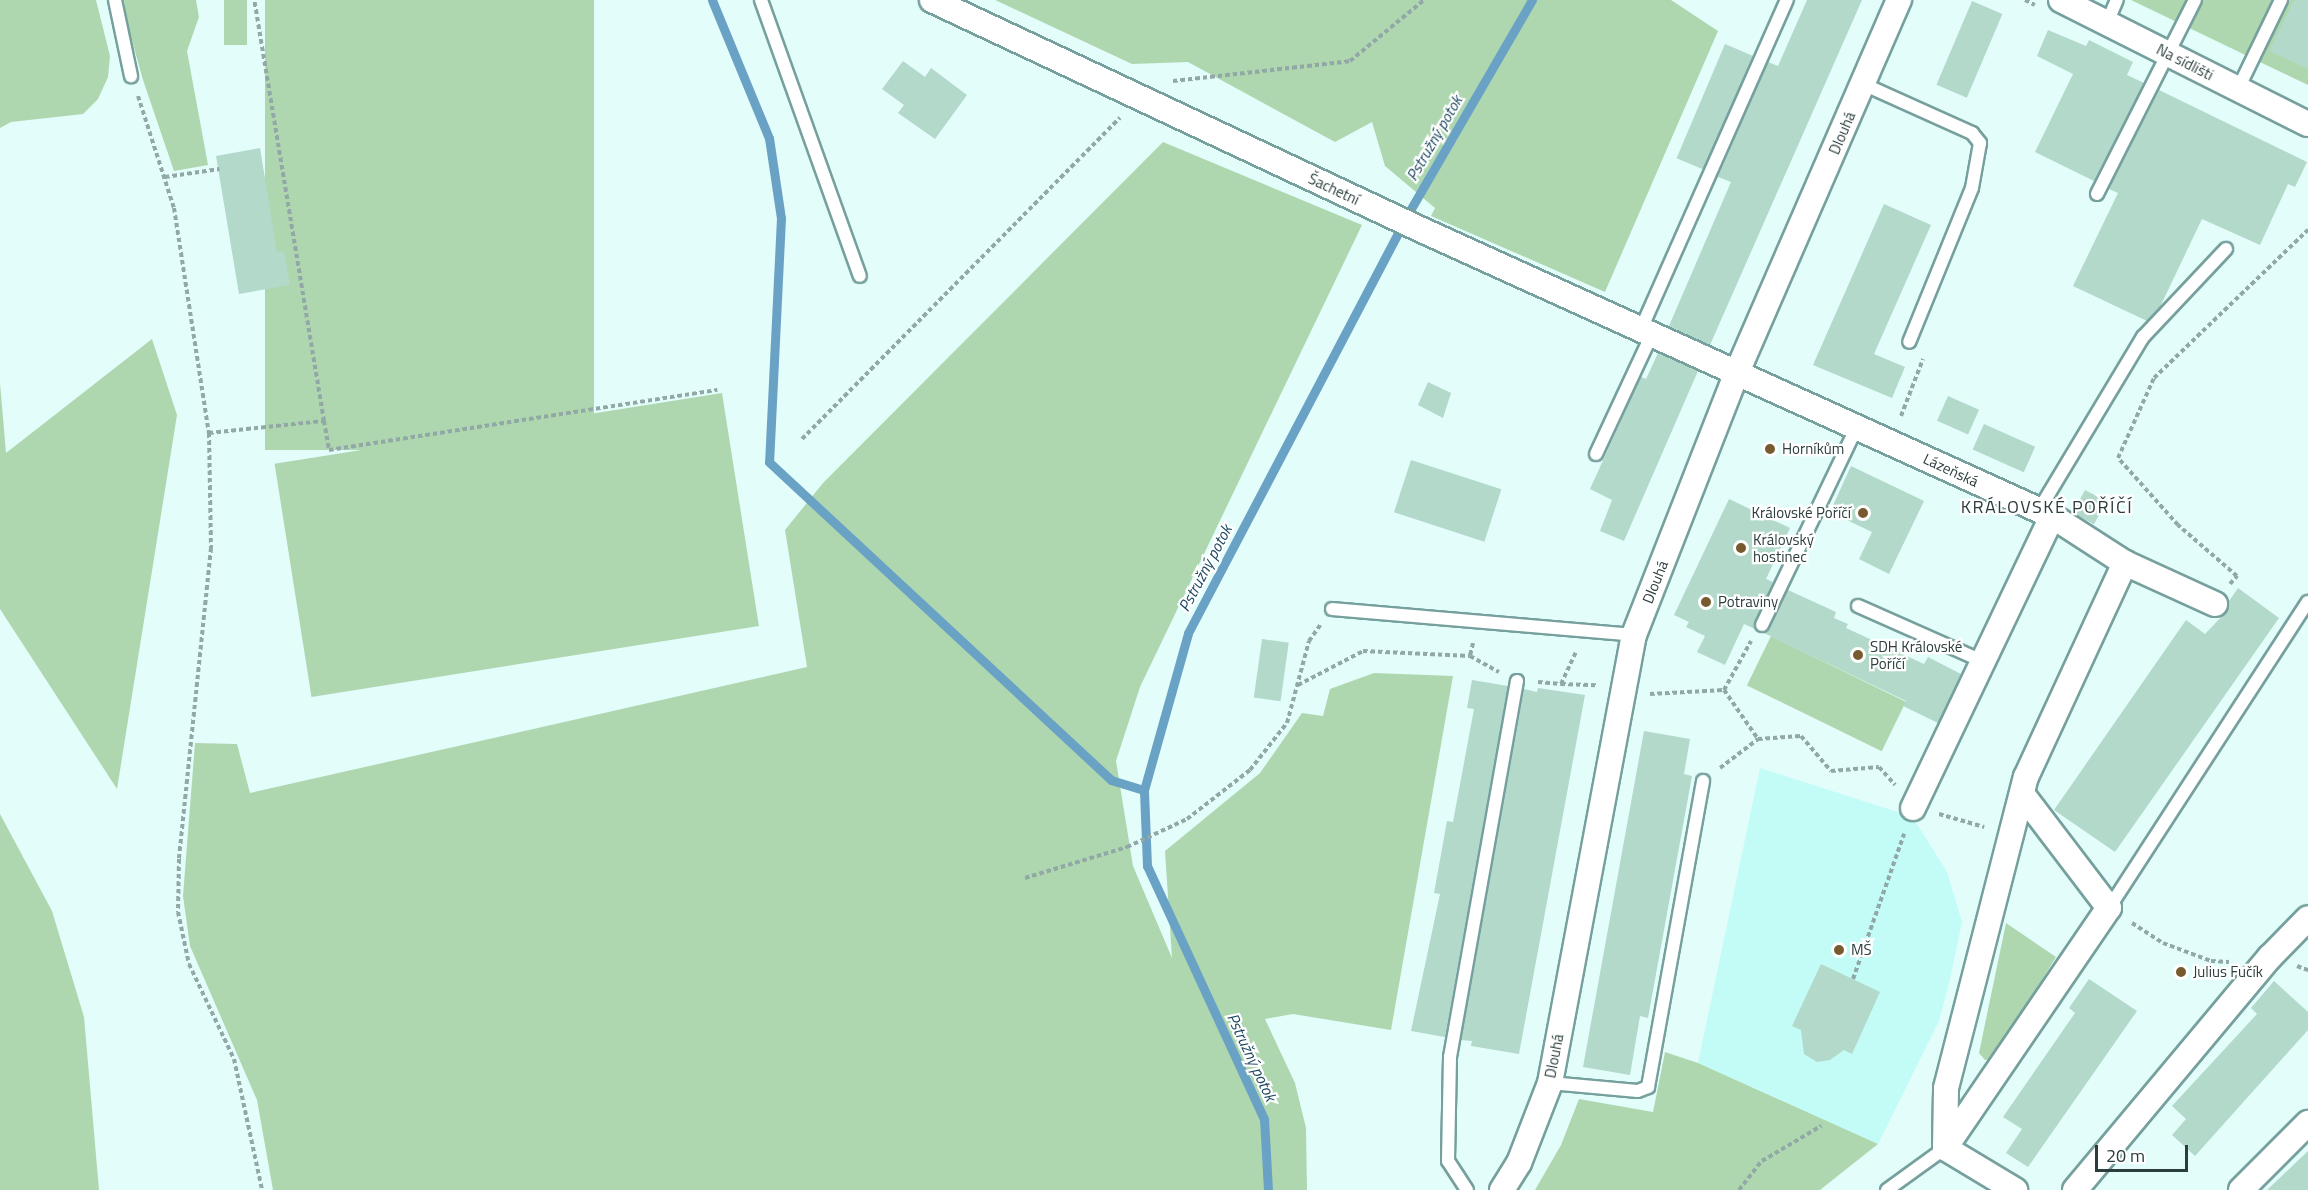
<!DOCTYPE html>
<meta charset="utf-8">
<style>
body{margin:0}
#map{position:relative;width:2308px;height:1190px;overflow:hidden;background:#e3fdfb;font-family:"Titillium Web",sans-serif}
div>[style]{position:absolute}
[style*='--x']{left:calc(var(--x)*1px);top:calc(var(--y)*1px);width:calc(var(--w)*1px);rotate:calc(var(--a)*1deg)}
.built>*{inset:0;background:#c3fbf7}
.green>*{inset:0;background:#aed7af;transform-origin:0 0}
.stream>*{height:9px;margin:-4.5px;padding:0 4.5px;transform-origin:4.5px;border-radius:4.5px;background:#6aa2c5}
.building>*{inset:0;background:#b2d9c9;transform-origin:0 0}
.path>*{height:4px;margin-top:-2px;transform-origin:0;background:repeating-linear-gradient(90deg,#91a8a6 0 4.5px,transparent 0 7.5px)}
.roads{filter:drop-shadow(2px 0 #76a09d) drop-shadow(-2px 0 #76a09d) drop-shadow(0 2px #76a09d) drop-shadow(0 -2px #76a09d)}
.lane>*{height:12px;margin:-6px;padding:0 6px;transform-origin:6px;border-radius:6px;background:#fff}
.street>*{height:24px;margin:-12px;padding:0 12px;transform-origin:12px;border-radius:12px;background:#fff}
.dots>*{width:16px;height:16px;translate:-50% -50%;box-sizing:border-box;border:3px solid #fff;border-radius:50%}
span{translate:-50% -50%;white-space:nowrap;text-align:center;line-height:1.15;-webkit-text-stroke:4.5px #fff;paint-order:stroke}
.street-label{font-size:15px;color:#2b3d3c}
.poi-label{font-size:15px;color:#2b3d3c}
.left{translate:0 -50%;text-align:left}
.right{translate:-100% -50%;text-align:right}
.water-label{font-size:16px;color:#1a4760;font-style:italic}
.quarter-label{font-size:18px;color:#2b3d3c;letter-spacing:1.5px}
.scale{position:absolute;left:2095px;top:1145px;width:93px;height:27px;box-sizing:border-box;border:3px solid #2b3d3c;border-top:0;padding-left:8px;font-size:18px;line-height:21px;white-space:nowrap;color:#2b3d3c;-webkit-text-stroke:4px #fff;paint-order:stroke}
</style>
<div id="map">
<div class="built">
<i style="clip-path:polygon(1760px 768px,1901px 813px,1917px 824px,1947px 872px,1962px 922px,1950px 979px,1939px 1021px,1878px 1144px,1698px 1063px)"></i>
</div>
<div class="green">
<i style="clip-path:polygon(0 0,96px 0,110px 56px,108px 77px,98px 99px,83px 114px,11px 122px,0 128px)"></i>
<i style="clip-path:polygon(124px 0,196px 0,199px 17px,187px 51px,208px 165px,174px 171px,143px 80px,126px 19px)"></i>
<i style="left:224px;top:0;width:23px;height:45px"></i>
<i style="left:265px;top:0;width:329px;height:450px"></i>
<i style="clip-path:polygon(995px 0,1671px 0,1718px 31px,1605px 292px,1431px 216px,1435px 208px,1385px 166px,1372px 122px,1335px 142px,1188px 62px,1132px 64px)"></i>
<i style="clip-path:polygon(2131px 0,2308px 0,2308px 85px)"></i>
<i style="clip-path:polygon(1163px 142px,1362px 225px,1140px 687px,1116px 761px,1133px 866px,1172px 958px,1165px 851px,1260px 773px,1302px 713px,1323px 716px,1330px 689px,1374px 673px,1453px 676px,1391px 1030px,1293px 1014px,1265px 1019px,1295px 1083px,1306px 1128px,1307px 1190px,273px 1190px,257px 1100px,190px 946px,183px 896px,195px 743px,237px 744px,250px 793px,807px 667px,785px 530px,823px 483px)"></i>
<i style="clip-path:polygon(152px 339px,177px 415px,117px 789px,0 609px,0 383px,6px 453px)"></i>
<i style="left:722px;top:393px;width:236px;height:453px;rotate:81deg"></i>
<i style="left:1771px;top:636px;width:150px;height:55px;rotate:26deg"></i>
<i style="clip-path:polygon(0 814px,52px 911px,84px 1017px,99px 1190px,0 1190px)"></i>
<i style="clip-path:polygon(2006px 923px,2056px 957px,1994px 1059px,1985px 1060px,1979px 1053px)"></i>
<i style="clip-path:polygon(1665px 1052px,1698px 1063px,1878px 1144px,1820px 1190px,1535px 1190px,1561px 1145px,1579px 1099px,1653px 1112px)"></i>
</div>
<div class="stream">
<i style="--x:712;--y:0;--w:149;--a:67.6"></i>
<i style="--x:769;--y:138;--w:81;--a:81.5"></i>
<i style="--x:781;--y:218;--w:244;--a:92.8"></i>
<i style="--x:769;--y:462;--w:467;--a:42.9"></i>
<i style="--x:1111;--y:780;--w:34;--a:17"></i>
<i style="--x:1268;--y:1190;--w:71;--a:-93.2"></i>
<i style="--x:1264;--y:1119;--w:279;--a:-114.8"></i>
<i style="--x:1147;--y:866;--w:76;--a:-92.3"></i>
<i style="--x:1144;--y:790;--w:163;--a:-74.3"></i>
<i style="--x:1188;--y:633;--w:467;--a:-62.3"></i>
<i style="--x:1405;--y:219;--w:253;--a:-59.9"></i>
</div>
<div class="building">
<i style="clip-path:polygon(1807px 0,1862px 0,1710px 345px,1669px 326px,1731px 182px,1718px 177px,1768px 62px,1778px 66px)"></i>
<i style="clip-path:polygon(2294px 0,2308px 0,2308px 69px,2269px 51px)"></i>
<i style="left:1972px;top:1px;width:33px;height:91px;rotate:23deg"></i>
<i style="clip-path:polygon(2048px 30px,2086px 46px,2089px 40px,2133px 62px,2127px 75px,2144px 83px,2094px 181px,2035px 152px,2073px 74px,2037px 56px)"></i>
<i style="left:1725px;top:44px;width:30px;height:124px;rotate:23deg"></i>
<i style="clip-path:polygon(903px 61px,925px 77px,931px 68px,967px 95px,935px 139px,898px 113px,904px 105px,882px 89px)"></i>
<i style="clip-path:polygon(2159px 90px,2307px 162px,2295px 187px,2288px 184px,2260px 245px,2202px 219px,2160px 307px,2147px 321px,2073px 286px,2118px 193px,2109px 189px)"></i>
<i style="clip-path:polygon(260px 148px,277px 252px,284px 251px,290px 285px,239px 294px,216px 156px)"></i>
<i style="clip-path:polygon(1884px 204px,1931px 225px,1874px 354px,1905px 367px,1892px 398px,1813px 365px)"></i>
<i style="clip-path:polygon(1658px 353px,1698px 371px,1624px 541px,1600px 531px,1612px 500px,1590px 489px,1641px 377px,1646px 379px)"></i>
<i style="clip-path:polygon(1428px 382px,1451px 393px,1443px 418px,1418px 405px)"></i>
<i style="left:1948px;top:396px;width:34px;height:27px;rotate:24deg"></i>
<i style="left:1984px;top:424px;width:56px;height:28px;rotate:24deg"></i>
<i style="left:1411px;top:460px;width:95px;height:55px;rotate:18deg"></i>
<i style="clip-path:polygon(1851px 466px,1924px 501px,1889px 574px,1859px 559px,1872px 532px,1830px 512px)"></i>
<i style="left:2085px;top:490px;width:24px;height:26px;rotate:28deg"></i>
<i style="clip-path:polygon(1729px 499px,1790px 528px,1766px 579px,1773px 582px,1755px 629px,1744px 624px,1725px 665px,1697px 652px,1705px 636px,1686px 627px,1689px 622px,1674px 615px)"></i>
<i style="clip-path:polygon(2238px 588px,2279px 618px,2115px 852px,2054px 810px,2186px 620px,2205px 634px,2228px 610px,2229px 601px)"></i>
<i style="clip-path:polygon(1788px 590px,1836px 612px,1834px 618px,1848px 624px,1846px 628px,1924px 664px,1928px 657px,1961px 674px,1938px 723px,1903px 706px,1906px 701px,1764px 633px)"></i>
<i style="left:1262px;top:639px;width:27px;height:59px;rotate:8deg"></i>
<i style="clip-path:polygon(1472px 680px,1508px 686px,1445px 1037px,1411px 1031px,1440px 894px,1434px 893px,1447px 821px,1453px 822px,1474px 709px,1467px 708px)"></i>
<i style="clip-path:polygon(1538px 688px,1585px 695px,1519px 1054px,1471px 1046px,1472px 1041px,1461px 1040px,1524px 689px,1537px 692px)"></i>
<i style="clip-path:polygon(1644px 731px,1690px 739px,1684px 774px,1692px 776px,1648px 1018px,1640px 1016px,1630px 1075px,1583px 1067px)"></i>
<i style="clip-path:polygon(1821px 964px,1880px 992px,1852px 1054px,1844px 1050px,1830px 1060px,1817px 1062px,1804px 1054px,1801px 1030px,1792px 1026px)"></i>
<i style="clip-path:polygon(2089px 979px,2137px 1011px,2028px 1167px,2006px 1153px,2022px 1129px,2003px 1117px,2075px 1013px,2069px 1008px)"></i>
<i style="clip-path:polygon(2274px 981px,2308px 1012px,2308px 1030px,2195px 1156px,2172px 1135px,2186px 1119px,2172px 1106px,2257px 1014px,2251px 1008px)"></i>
<i style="clip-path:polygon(2308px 1151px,2308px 1190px,2267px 1190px)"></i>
</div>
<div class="path">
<i style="--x:2025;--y:0;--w:11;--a:27"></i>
<i style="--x:1173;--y:81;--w:178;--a:-6.4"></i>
<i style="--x:1350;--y:61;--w:96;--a:-39.5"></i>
<i style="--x:138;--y:96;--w:118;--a:72.2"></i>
<i style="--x:174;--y:208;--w:228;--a:81.2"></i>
<i style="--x:209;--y:433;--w:115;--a:89"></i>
<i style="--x:211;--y:548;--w:313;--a:95.9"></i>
<i style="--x:179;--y:859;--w:53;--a:91.1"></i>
<i style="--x:178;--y:912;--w:53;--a:78.1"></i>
<i style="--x:189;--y:964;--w:105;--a:64.7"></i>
<i style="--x:234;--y:1059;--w:134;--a:77.9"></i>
<i style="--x:165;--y:177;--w:55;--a:-8.4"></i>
<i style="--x:1901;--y:416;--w:61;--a:-68.9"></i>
<i style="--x:324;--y:421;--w:29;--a:80"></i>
<i style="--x:329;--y:450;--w:393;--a:-8.8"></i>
<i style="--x:209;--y:433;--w:116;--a:-6"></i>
<i style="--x:324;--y:421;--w:427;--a:-99.4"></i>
<i style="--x:802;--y:439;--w:452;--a:-45.3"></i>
<i style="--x:2230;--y:584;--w:11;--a:-49"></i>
<i style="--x:2237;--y:576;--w:78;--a:-139.2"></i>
<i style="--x:2178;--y:525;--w:90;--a:-131.8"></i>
<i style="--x:2118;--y:458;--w:88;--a:-65.8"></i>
<i style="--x:2154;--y:378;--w:214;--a:-43.9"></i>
<i style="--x:1473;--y:643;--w:13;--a:103"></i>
<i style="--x:1470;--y:656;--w:33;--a:29"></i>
<i style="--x:1538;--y:682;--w:23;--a:5"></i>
<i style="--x:1561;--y:684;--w:35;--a:-65"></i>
<i style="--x:1561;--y:684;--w:35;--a:2"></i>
<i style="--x:1298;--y:685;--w:73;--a:-27.6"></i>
<i style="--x:1363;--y:651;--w:107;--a:2.7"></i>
<i style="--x:1724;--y:690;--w:56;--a:-61.1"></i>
<i style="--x:1650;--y:694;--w:74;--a:-3.1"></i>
<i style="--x:1724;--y:690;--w:60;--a:55.2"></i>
<i style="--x:1758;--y:739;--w:43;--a:-4"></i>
<i style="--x:1801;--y:736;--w:46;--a:49.4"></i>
<i style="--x:1831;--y:771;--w:48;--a:-4.8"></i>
<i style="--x:1879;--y:767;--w:24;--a:48"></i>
<i style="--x:1720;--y:768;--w:48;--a:-37.3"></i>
<i style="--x:1939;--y:814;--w:47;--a:16.1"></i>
<i style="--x:1025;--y:878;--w:107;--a:-16.9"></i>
<i style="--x:1127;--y:847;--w:66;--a:-25"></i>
<i style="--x:1187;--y:819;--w:80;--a:-37.9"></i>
<i style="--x:1250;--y:770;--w:60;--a:-51.8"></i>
<i style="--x:1287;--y:723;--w:85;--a:-75"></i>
<i style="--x:1309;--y:641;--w:21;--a:-55"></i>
<i style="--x:2132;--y:923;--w:37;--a:33"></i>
<i style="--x:2163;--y:943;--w:51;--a:20.6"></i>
<i style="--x:2211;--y:961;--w:18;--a:3"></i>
<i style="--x:2297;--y:966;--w:12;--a:20"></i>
<i style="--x:1853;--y:979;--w:154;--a:-70.6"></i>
<i style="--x:1739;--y:1190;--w:37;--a:-52"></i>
<i style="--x:1762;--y:1161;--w:69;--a:-30.7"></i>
</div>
<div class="roads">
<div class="lane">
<i style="--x:115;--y:0;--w:78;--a:78.1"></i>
<i style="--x:761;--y:0;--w:293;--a:70.3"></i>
<i style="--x:2107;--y:23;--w:25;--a:-67"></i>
<i style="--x:1863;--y:84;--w:120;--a:24.2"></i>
<i style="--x:1972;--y:133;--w:13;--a:51"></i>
<i style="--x:1980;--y:143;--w:46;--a:100.1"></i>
<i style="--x:1972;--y:188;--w:166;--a:112.2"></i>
<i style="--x:2238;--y:89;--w:99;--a:-64.2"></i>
<i style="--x:2097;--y:194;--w:217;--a:-63.2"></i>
<i style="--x:1641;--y:329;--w:360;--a:-66.1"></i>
<i style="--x:1596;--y:454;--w:132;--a:-65"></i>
<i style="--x:2039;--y:510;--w:202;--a:-59"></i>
<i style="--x:2143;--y:337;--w:121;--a:-46.7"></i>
<i style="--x:1858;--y:606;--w:136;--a:23.9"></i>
<i style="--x:1332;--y:609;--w:303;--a:4.9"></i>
<i style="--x:1762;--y:625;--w:220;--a:-64.4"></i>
<i style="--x:2109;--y:908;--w:365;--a:-57"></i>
<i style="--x:1550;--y:1083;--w:88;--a:5.2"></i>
<i style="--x:1638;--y:1091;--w:11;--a:-22"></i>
<i style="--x:1648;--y:1087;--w:311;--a:-79.8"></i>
<i style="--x:1467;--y:1190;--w:35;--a:-123"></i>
<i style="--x:1448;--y:1161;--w:104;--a:-88.9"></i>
<i style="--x:1450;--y:1057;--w:382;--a:-79.9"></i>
<i style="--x:1887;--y:1190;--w:72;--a:-35.9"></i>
</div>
<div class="street">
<i style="--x:932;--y:0;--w:544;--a:25.15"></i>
<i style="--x:1424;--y:231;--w:690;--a:24.41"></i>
<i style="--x:2052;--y:516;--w:87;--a:32.8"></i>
<i style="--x:2125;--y:563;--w:99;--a:24.5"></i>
<i style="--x:2061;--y:0;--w:276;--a:26.7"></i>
<i style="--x:1913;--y:808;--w:323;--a:-64.5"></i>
<i style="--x:1945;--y:1148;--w:60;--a:-89"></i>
<i style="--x:1946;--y:1088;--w:321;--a:-75.6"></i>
<i style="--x:2026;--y:777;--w:236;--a:-65.2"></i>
<i style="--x:1945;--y:1148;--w:291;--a:-55.7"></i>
<i style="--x:2109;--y:908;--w:143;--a:-127.3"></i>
<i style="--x:1945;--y:1148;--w:82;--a:31"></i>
<i style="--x:1502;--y:1190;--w:32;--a:-58"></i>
<i style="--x:1519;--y:1163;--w:86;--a:-68.8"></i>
<i style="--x:1550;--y:1083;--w:456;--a:-79.4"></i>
<i style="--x:1634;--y:635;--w:285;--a:-68.6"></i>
<i style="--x:1738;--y:370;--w:404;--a:-66.5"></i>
<i style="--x:2075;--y:1190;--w:304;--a:-50.1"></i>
<i style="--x:2270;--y:957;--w:54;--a:-45.7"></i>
<i style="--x:2241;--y:1190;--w:95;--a:-45"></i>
</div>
</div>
<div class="dots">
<i style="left:1770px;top:449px;background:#775b2e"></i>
<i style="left:1863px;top:513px;background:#775b2e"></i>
<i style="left:1741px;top:548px;background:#775b2e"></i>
<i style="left:1706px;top:602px;background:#775b2e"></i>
<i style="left:1858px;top:655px;background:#775b2e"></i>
<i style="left:1839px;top:950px;background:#775b2e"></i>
<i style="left:2181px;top:972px;background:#775b2e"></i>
</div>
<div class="street-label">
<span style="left:2185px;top:62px;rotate:27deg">Na sídlišti</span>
<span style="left:1842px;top:133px;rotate:-67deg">Dlouhá</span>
<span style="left:1334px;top:189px;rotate:25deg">Šachetní</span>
<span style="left:1951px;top:470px;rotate:25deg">Lázeňská</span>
<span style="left:1655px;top:582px;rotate:-68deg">Dlouhá</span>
<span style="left:1554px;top:1056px;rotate:-79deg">Dlouhá</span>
</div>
<div class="poi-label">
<span class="left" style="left:1782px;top:449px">Horníkům</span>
<span class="right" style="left:1851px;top:513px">Královské Poříčí</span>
<span class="left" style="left:1753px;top:548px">Královský<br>hostinec</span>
<span class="left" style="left:1718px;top:602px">Potraviny</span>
<span class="left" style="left:1870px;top:655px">SDH Královské<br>Poříčí</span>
<span class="left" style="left:1851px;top:950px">MŠ</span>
<span class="left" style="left:2193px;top:972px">Julius Fučík</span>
</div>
<div class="water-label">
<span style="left:1434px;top:138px;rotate:-60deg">Pstružný potok</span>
<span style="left:1205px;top:568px;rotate:-62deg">Pstružný potok</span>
<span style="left:1252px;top:1057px;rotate:65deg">Pstružný potok</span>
</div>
<div class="quarter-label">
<span style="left:2047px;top:507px">KRÁLOVSKÉ POŘÍČÍ</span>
</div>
<div class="scale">20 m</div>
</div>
